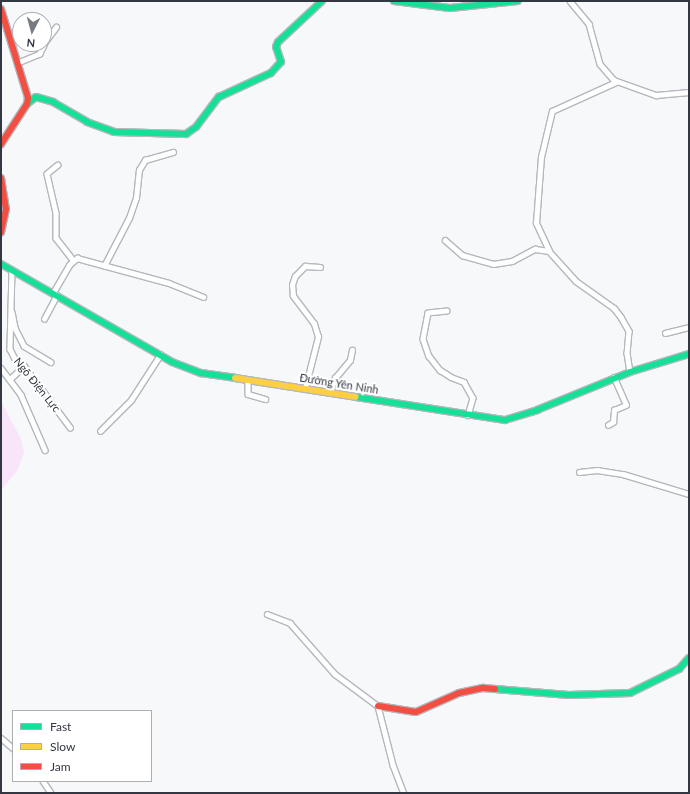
<!DOCTYPE html>
<meta charset="utf-8">
<style>
body{margin:0}
#map{position:relative;width:690px;height:794px;overflow:hidden;background:#f6f8fa;font-family:Lato,sans-serif}
div>[style]{position:absolute}
[style*='--x']{left:calc(var(--x)*1px);top:calc(var(--y)*1px);width:calc(var(--w)*1px);rotate:calc(var(--a)*1deg)}
.green>*{inset:0;background:#f8e5f9}
.roads{filter:drop-shadow(1px 0 #b4b7bc) drop-shadow(-1px 0 #b4b7bc) drop-shadow(0 1px #b4b7bc) drop-shadow(0 -1px #b4b7bc)}
.street>*{height:4.5px;margin:-2.25px;padding:0 2.25px;transform-origin:2.25px;border-radius:2.25px;background:#fefefe}
.fast>*{height:6px;margin:-3px;padding:0 3px;transform-origin:3px;border-radius:3px;background:#16e098}
.slow>*{height:6px;margin:-3px;padding:0 3px;transform-origin:3px;border-radius:3px;background:#ffcf43}
.jam>*{height:6px;margin:-3px;padding:0 3px;transform-origin:3px;border-radius:3px;background:#f24e42}
span{translate:-50% -50%;white-space:nowrap;text-align:center;line-height:1.15;-webkit-text-stroke:4px #fff;paint-order:stroke}
.street-label{font-size:11px;color:#323742}
.frame{position:absolute;inset:0;border:2px solid #323742;pointer-events:none}
.legend{position:absolute;left:12px;top:710px;width:140px;height:72px;box-sizing:border-box;background:#fff;border:1px solid #adafb3;margin:0;padding:5px 7px;list-style:none;font-size:12px;color:#323742}
.legend li{display:flex;align-items:center;gap:8px;height:20px}
.legend b{width:20px;border:1px solid #adafb3}
.north{position:absolute;left:12px;top:12px;width:40px;height:40px;box-sizing:border-box;background:#fff;border:1px solid #adafb3;border-radius:50%;rotate:186deg;font-size:11px;font-weight:700;line-height:16px;text-align:center;color:#323742}
.north::after{content:'';display:block;margin:auto;width:14px;height:18px;background:#777b82;clip-path:polygon(50% 0,100% 100%,50% 72%,0 100%)}
</style>
<div id="map">
<div class="green">
<i style="clip-path:polygon(1px 401px,21px 439px,24px 453px,17px 471px,1px 490px)"></i>
</div>
<div class="roads">
<div class="street">
<i style="--x:570;--y:1;--w:30;--a:50"></i>
<i style="--x:589;--y:24;--w:41;--a:74.6"></i>
<i style="--x:600;--y:64;--w:21;--a:49"></i>
<i style="--x:614;--y:80;--w:45;--a:19.7"></i>
<i style="--x:656;--y:95;--w:33;--a:-5"></i>
<i style="--x:44;--y:43;--w:20;--a:-53"></i>
<i style="--x:19;--y:62;--w:22;--a:-22"></i>
<i style="--x:39;--y:54;--w:11;--a:-63"></i>
<i style="--x:58;--y:165;--w:14;--a:141"></i>
<i style="--x:47;--y:174;--w:40;--a:77"></i>
<i style="--x:56;--y:213;--w:25;--a:90"></i>
<i style="--x:56;--y:238;--w:28;--a:52"></i>
<i style="--x:445;--y:240;--w:23;--a:41"></i>
<i style="--x:462;--y:255;--w:32;--a:16"></i>
<i style="--x:493;--y:264;--w:19;--a:-9"></i>
<i style="--x:512;--y:261;--w:26;--a:-28"></i>
<i style="--x:535;--y:249;--w:14;--a:8"></i>
<i style="--x:549;--y:251;--w:40;--a:48"></i>
<i style="--x:576;--y:281;--w:47;--a:35.4"></i>
<i style="--x:614;--y:308;--w:11;--a:52"></i>
<i style="--x:621;--y:317;--w:16;--a:60"></i>
<i style="--x:629;--y:331;--w:22;--a:95"></i>
<i style="--x:627;--y:353;--w:19;--a:81"></i>
<i style="--x:549;--y:251;--w:31;--a:-115"></i>
<i style="--x:536;--y:223;--w:66;--a:-85.7"></i>
<i style="--x:541;--y:157;--w:47;--a:-76.6"></i>
<i style="--x:552;--y:111;--w:70;--a:-24.4"></i>
<i style="--x:104;--y:266;--w:54;--a:-62.5"></i>
<i style="--x:129;--y:218;--w:21;--a:-71"></i>
<i style="--x:136;--y:198;--w:28;--a:-84"></i>
<i style="--x:139;--y:170;--w:12;--a:-59"></i>
<i style="--x:145;--y:160;--w:29;--a:-16"></i>
<i style="--x:12;--y:270;--w:79;--a:91.5"></i>
<i style="--x:10;--y:349;--w:11;--a:63"></i>
<i style="--x:15;--y:359;--w:9;--a:32"></i>
<i style="--x:23;--y:364;--w:79;--a:53.3"></i>
<i style="--x:53;--y:293;--w:32;--a:-60"></i>
<i style="--x:69;--y:265;--w:11;--a:-41"></i>
<i style="--x:77;--y:258;--w:95;--a:15.2"></i>
<i style="--x:169;--y:283;--w:37;--a:22"></i>
<i style="--x:447;--y:311;--w:19;--a:174"></i>
<i style="--x:428;--y:313;--w:26;--a:101"></i>
<i style="--x:423;--y:339;--w:18;--a:71"></i>
<i style="--x:429;--y:356;--w:18;--a:52"></i>
<i style="--x:440;--y:370;--w:13;--a:32"></i>
<i style="--x:451;--y:377;--w:14;--a:21"></i>
<i style="--x:464;--y:382;--w:18;--a:61"></i>
<i style="--x:473;--y:398;--w:18;--a:106"></i>
<i style="--x:12;--y:312;--w:16;--a:79"></i>
<i style="--x:15;--y:328;--w:20;--a:63"></i>
<i style="--x:24;--y:346;--w:31;--a:31"></i>
<i style="--x:44;--y:319;--w:27;--a:-62"></i>
<i style="--x:665;--y:333;--w:25;--a:-14"></i>
<i style="--x:1;--y:368;--w:34;--a:53"></i>
<i style="--x:21;--y:395;--w:60;--a:66.4"></i>
<i style="--x:10;--y:379;--w:19;--a:-43"></i>
<i style="--x:248;--y:380;--w:14;--a:90"></i>
<i style="--x:248;--y:394;--w:18;--a:16"></i>
<i style="--x:305;--y:388;--w:53;--a:-75.7"></i>
<i style="--x:318;--y:337;--w:14;--a:-107"></i>
<i style="--x:314;--y:324;--w:35;--a:-127"></i>
<i style="--x:293;--y:296;--w:11;--a:-95"></i>
<i style="--x:292;--y:285;--w:9;--a:-72"></i>
<i style="--x:295;--y:276;--w:14;--a:-45"></i>
<i style="--x:305;--y:266;--w:15;--a:4"></i>
<i style="--x:330;--y:393;--w:16;--a:-72"></i>
<i style="--x:335;--y:378;--w:23;--a:-50"></i>
<i style="--x:350;--y:360;--w:10;--a:-79"></i>
<i style="--x:608;--y:425;--w:6;--a:-31"></i>
<i style="--x:613;--y:422;--w:12;--a:-85"></i>
<i style="--x:614;--y:410;--w:13;--a:-23"></i>
<i style="--x:626;--y:405;--w:30;--a:-114"></i>
<i style="--x:100;--y:431;--w:44;--a:-45"></i>
<i style="--x:131;--y:400;--w:54;--a:-57.2"></i>
<i style="--x:579;--y:472;--w:18;--a:-6"></i>
<i style="--x:597;--y:470;--w:26;--a:9"></i>
<i style="--x:623;--y:474;--w:69;--a:16.9"></i>
<i style="--x:267;--y:614;--w:25;--a:21"></i>
<i style="--x:290;--y:623;--w:68;--a:48.6"></i>
<i style="--x:335;--y:674;--w:54;--a:36.7"></i>
<i style="--x:378;--y:706;--w:61;--a:75.7"></i>
<i style="--x:393;--y:765;--w:30;--a:69"></i>
<i style="--x:1;--y:738;--w:16;--a:40"></i>
<i style="--x:43;--y:781;--w:14;--a:56"></i>
</div>
<div class="fast">
<i style="--x:394;--y:1;--w:56;--a:7.1"></i>
<i style="--x:450;--y:8;--w:68;--a:-5.9"></i>
<i style="--x:27;--y:104;--w:11;--a:-38"></i>
<i style="--x:36;--y:97;--w:18;--a:16"></i>
<i style="--x:53;--y:102;--w:39;--a:30"></i>
<i style="--x:87;--y:122;--w:29;--a:20"></i>
<i style="--x:114;--y:132;--w:72;--a:1.6"></i>
<i style="--x:186;--y:134;--w:12;--a:-35"></i>
<i style="--x:196;--y:127;--w:38;--a:-53"></i>
<i style="--x:219;--y:97;--w:57;--a:-24.8"></i>
<i style="--x:271;--y:73;--w:15;--a:-48"></i>
<i style="--x:281;--y:62;--w:16;--a:-108"></i>
<i style="--x:276;--y:47;--w:5;--a:-68"></i>
<i style="--x:278;--y:42;--w:60;--a:-43"></i>
<i style="--x:1;--y:264;--w:197;--a:29.8"></i>
<i style="--x:172;--y:362;--w:31;--a:21"></i>
<i style="--x:201;--y:373;--w:34;--a:8"></i>
<i style="--x:356;--y:397;--w:151;--a:8.8"></i>
<i style="--x:505;--y:420;--w:34;--a:-17"></i>
<i style="--x:537;--y:410;--w:100;--a:-22.2"></i>
<i style="--x:630;--y:372;--w:62;--a:-17"></i>
<i style="--x:495;--y:689;--w:74;--a:4.6"></i>
<i style="--x:569;--y:695;--w:61;--a:-1.9"></i>
<i style="--x:630;--y:693;--w:55;--a:-26.1"></i>
<i style="--x:679;--y:669;--w:15;--a:-48"></i>
</div>
<div class="slow">
<i style="--x:235;--y:378;--w:122;--a:8.9"></i>
</div>
<div class="jam">
<i style="--x:1;--y:9;--w:93;--a:73.1"></i>
<i style="--x:28;--y:98;--w:6;--a:99"></i>
<i style="--x:27;--y:104;--w:48;--a:123"></i>
<i style="--x:1;--y:178;--w:31;--a:81"></i>
<i style="--x:6;--y:209;--w:24;--a:102"></i>
<i style="--x:378;--y:706;--w:38;--a:9"></i>
<i style="--x:416;--y:712;--w:47;--a:-23.8"></i>
<i style="--x:459;--y:693;--w:25;--a:-12"></i>
<i style="--x:483;--y:688;--w:12;--a:5"></i>
</div>
</div>
<div class="street-label">
<span style="left:339px;top:384px;rotate:9deg">Đường Yên Ninh</span>
<span style="left:37px;top:385px;rotate:51deg">Ngõ Điện Lực</span>
</div>
<div class="frame"></div>
<ul class="legend">
<li><b style="height:5px;background:#16e098"></b>Fast</li>
<li><b style="height:5px;background:#ffcf43"></b>Slow</li>
<li><b style="height:5px;background:#f24e42"></b>Jam</li>
</ul>
<div class="north">N</div>
</div>
